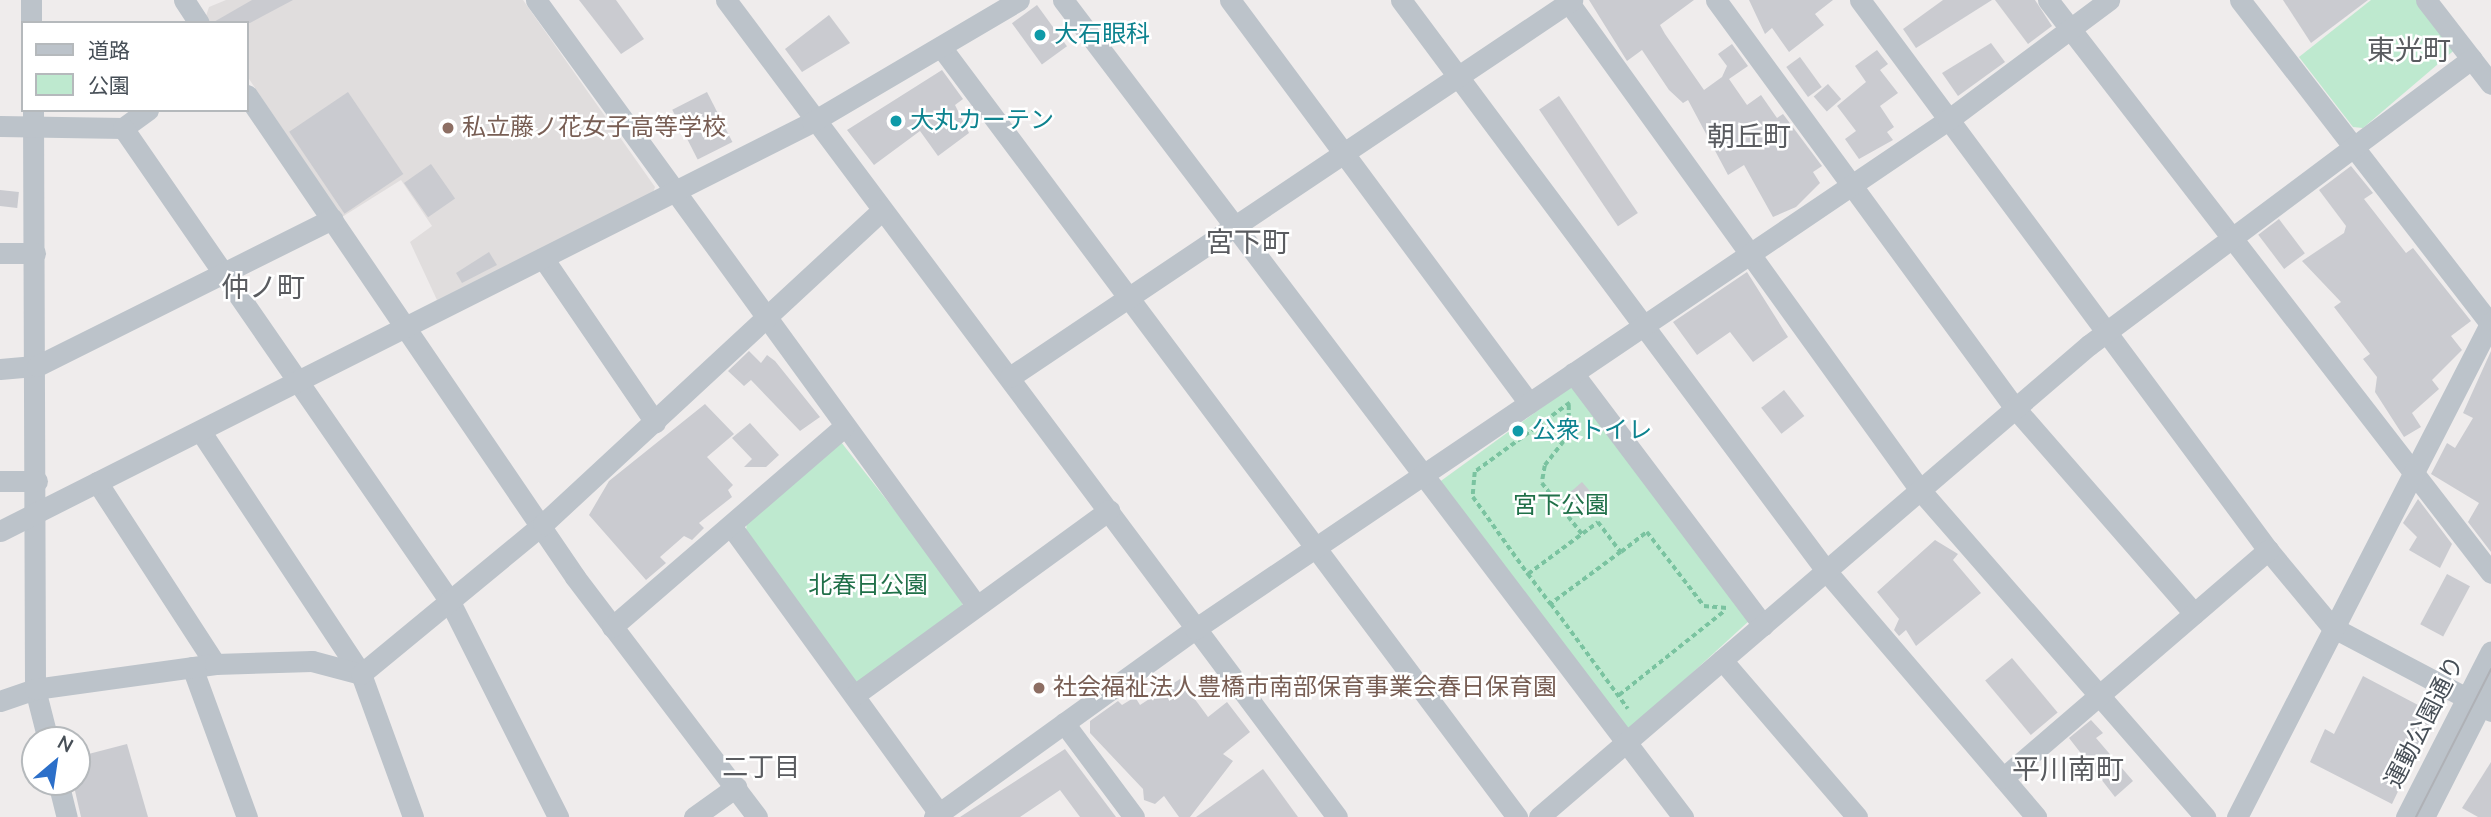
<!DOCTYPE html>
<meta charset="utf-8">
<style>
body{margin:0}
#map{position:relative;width:2491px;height:817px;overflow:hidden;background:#efecec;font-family:"Nunito Sans","Noto Sans JP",sans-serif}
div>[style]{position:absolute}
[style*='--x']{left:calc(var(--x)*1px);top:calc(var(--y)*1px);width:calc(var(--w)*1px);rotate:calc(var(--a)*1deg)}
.education>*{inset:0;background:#e0dddd}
.green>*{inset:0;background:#bee9cf}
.building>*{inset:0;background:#cacbd0;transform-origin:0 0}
.path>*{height:3.5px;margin-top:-1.75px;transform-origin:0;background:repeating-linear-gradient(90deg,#7ac3a0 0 5px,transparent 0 8.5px)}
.minor>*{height:21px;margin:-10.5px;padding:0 10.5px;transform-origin:10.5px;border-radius:10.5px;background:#bcc3ca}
.tram>*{height:2px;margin:-1px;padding:0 1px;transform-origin:1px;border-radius:1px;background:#afb1b6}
.dots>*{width:19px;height:19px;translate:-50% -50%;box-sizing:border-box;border:4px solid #fff;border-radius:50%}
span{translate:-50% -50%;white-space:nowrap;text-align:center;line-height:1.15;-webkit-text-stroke:5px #fff;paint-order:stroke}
.culture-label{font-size:24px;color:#0d838f}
.left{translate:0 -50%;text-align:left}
.education-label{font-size:24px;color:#785e54}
.park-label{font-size:24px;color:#207049}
.street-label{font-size:24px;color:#474f57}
.neighbourhood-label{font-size:26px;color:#5a5c60}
.quarter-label{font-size:28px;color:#5a5c60}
.legend{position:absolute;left:21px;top:21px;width:228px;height:91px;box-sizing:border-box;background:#fff;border:2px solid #b5b9bc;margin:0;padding:9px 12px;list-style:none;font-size:21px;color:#474f57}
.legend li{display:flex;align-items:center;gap:14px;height:35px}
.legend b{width:35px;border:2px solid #b5b9bc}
.north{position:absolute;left:21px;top:726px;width:70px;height:70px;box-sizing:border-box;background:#fff;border:2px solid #b5b9bc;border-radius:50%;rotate:29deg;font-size:19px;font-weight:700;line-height:28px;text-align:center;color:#474f57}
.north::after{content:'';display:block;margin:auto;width:24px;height:32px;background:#2c6fc9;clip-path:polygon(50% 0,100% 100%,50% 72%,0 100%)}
</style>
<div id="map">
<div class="education">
<i style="clip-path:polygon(226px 0,523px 0,655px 187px,653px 193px,437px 300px,410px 242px,432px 226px,401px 180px,342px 217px,247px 76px,247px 23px,211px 23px,206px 16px,209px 7px)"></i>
</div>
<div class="green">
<i style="clip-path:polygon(2371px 0,2422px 0,2458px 47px,2363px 128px,2353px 127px,2299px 57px)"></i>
<i style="clip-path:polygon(1570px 387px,1580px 389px,1750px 620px,1631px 729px,1621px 726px,1438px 483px)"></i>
<i style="clip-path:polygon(841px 442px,963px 597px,962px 607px,858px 682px,852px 682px,746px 531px,747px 521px)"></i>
</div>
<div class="building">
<i style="clip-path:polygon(252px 0,293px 0,250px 23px,212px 23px)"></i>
<i style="clip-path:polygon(579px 0,616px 0,644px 39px,621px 54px)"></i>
<i style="clip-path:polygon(1589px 0,1694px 0,1660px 25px,1665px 34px,1704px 90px,1722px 77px,1727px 66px,1718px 54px,1732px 44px,1748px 66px,1729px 79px,1747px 105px,1761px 95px,1777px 118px,1783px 114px,1822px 166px,1813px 172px,1820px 183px,1796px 207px,1773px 217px,1744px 165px,1728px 175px,1688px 100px,1683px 103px,1669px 90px,1642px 50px,1627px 61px)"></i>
<i style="clip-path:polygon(1749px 0,1833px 0,1815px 14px,1824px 25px,1789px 52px,1772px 28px,1765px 34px)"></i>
<i style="clip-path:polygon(1943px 0,1992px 0,1916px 48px,1903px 29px)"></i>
<i style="clip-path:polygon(1995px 0,2035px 0,2052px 26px,2028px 44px)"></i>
<i style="clip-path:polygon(2283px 0,2368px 0,2311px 43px)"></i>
<i style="left:1037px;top:5px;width:51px;height:31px;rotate:54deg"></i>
<i style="clip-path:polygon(829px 15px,850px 43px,802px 72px,785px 49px)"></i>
<i style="clip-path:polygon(1991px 43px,2005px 62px,1958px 96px,1942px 73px)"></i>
<i style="clip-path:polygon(1877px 50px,1888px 64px,1880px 70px,1898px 93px,1880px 106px,1894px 127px,1887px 132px,1893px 140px,1859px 159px,1845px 139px,1856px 131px,1837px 106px,1866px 82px,1855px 66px)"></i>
<i style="left:1800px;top:57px;width:37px;height:17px;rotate:54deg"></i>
<i style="clip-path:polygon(942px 70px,963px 99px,955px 105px,969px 133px,938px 156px,920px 131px,874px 165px,847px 130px)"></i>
<i style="left:1828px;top:84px;width:20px;height:19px;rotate:49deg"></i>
<i style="left:348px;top:92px;width:99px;height:71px;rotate:56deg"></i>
<i style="left:707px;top:92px;width:56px;height:39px;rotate:63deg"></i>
<i style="left:1559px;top:96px;width:141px;height:24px;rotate:56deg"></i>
<i style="left:431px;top:164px;width:42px;height:33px;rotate:55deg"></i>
<i style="clip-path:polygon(2351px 166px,2373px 193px,2364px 199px,2406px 253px,2413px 248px,2471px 321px,2451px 336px,2462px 350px,2432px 380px,2439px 389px,2412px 413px,2421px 427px,2404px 437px,2375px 392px,2377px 377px,2363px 359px,2370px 354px,2334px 307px,2341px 302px,2302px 261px,2344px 233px,2346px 226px,2319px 190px)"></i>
<i style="left:0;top:190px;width:19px;height:16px;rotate:6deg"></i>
<i style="left:2279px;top:219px;width:43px;height:26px;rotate:53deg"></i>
<i style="clip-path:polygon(489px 252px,497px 265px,462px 283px,456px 273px)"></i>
<i style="clip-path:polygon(1747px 272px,1788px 337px,1753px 362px,1730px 332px,1697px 355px,1673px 322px)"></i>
<i style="clip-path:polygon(749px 351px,761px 363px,767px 355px,775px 361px,820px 417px,800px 431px,751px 380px,744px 386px,728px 371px)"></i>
<i style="clip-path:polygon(2491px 351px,2491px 552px,2468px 522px,2479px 503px,2431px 474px,2447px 443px,2455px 448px,2473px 418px,2463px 413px)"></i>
<i style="left:1784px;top:390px;width:33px;height:29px;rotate:52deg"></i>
<i style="clip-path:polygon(705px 404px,734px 434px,707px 457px,733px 485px,728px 490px,732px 497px,699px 523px,704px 528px,692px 540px,684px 536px,660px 557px,666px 563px,646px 580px,589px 515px,609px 481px)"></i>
<i style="clip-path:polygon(750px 423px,779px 455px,766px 467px,744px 467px,752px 459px,732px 438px)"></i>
<i style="left:1582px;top:482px;width:29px;height:19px;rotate:49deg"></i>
<i style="clip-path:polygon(2418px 499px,2452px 544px,2440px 568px,2409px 550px,2417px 537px,2403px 523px)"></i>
<i style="clip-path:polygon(1935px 540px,1958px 554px,1953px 560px,1981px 593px,1916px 646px,1906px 630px,1899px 636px,1894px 630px,1899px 619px,1877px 592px)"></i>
<i style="left:2447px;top:574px;width:26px;height:57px;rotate:28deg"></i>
<i style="left:2012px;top:658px;width:71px;height:35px;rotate:50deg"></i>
<i style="clip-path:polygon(2363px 676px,2435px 714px,2392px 804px,2310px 762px,2325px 729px,2334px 734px)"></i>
<i style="clip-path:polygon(1180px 679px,1208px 717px,1227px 702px,1250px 732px,1223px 754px,1233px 761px,1190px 817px,1179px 817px,1164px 796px,1155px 804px,1144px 800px,1143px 789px,1090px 733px,1090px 721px,1118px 701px,1122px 705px,1135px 697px,1140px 705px)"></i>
<i style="clip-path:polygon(2091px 720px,2103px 733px,2096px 738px,2133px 781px,2115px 797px,2069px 738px)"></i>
<i style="clip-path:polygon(127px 744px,148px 817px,81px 817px,73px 782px,77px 757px)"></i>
<i style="clip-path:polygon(1065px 749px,1116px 817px,1080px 817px,1060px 790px,1020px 817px,960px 817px)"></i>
<i style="clip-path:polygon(2491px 762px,2491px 817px,2478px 817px,2462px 808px)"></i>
<i style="clip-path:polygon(1263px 769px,1298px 817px,1196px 817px)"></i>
</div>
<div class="path">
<i style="--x:1570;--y:403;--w:117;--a:144"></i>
<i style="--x:1475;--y:472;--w:25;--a:95"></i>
<i style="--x:1473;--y:497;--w:95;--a:54.5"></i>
<i style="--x:1528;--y:574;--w:87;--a:-36.6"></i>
<i style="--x:1598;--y:522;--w:38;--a:53"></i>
<i style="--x:1621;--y:552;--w:33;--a:-38"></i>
<i style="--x:1647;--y:532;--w:93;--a:52.4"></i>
<i style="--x:1704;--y:606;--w:23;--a:5"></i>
<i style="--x:1569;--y:405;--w:30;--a:90"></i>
<i style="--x:1569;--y:435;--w:39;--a:128"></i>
<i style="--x:1545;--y:466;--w:17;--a:100"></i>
<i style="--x:1542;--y:483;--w:65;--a:51.9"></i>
<i style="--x:1621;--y:552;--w:87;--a:143.4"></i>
<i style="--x:1551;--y:604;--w:130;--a:53.7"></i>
<i style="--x:1528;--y:574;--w:38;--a:53"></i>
<i style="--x:1619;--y:695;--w:133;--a:-38.6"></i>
</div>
<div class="minor">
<i style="--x:31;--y:0;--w:23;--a:90"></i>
<i style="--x:184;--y:0;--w:27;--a:57"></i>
<i style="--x:536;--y:0;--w:748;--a:53.97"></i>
<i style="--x:726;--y:0;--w:1020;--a:53.21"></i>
<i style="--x:1063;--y:0;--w:1026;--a:52.81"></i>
<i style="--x:1230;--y:0;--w:502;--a:53.43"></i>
<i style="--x:1401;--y:0;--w:713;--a:53.32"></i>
<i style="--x:1827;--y:572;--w:322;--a:49.5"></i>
<i style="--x:1567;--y:0;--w:604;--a:54.23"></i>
<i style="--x:1920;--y:490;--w:434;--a:48.9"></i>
<i style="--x:1716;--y:0;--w:504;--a:53.79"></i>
<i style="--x:2014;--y:407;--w:274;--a:48.9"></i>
<i style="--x:1860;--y:0;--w:685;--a:53.43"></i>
<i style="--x:2268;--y:550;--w:100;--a:50.3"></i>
<i style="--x:2332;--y:627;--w:180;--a:27.8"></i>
<i style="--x:2048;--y:0;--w:724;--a:52.29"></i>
<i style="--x:2240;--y:0;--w:409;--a:52.3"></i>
<i style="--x:2426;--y:0;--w:106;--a:52.3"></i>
<i style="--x:941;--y:47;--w:962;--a:53.2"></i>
<i style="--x:247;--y:95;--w:583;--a:55.76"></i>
<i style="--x:575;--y:577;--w:301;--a:52.8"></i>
<i style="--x:33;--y:110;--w:579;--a:89.8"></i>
<i style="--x:35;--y:689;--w:53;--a:75.7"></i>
<i style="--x:0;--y:126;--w:123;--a:0.9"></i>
<i style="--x:123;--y:128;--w:31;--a:-36"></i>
<i style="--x:123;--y:128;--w:574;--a:55.37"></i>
<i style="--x:449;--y:600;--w:243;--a:63.3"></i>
<i style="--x:0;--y:253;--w:35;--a:0"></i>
<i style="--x:543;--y:258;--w:199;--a:55.7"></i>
<i style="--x:0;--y:369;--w:37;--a:-5"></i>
<i style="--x:37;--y:366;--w:330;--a:-26.5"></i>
<i style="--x:1573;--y:373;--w:316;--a:53"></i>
<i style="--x:1010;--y:377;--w:677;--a:-33.85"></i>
<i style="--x:201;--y:432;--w:290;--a:56.5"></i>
<i style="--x:361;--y:674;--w:152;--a:70"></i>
<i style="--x:0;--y:481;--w:37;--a:0"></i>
<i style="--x:97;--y:482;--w:217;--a:57"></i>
<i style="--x:731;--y:526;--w:359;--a:54.1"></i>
<i style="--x:0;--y:531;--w:909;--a:-26.73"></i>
<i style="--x:812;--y:122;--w:240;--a:-30.5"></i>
<i style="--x:612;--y:627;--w:306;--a:-40.8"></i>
<i style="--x:1722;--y:660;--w:207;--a:49.3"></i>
<i style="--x:192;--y:667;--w:160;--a:69.9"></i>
<i style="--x:856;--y:694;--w:313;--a:-36"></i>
<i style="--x:0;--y:701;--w:37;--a:-19"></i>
<i style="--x:35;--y:689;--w:182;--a:-7.9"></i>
<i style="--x:215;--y:664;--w:97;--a:-1.8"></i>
<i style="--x:312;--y:661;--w:51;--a:14.9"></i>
<i style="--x:361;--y:674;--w:236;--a:-39.5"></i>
<i style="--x:543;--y:524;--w:462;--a:-42.8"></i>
<i style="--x:1064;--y:723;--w:117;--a:53.3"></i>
<i style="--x:2003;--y:778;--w:350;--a:-40.7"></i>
<i style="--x:58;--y:782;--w:36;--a:76"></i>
<i style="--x:694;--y:817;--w:52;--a:-35.5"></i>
<i style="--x:934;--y:817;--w:322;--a:-35.8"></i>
<i style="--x:1195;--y:629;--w:909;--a:-34.06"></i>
<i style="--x:1948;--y:120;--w:201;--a:-36.7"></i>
<i style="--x:1539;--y:817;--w:725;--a:-40.64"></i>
<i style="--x:2089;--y:345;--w:478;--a:-36.8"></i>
<i style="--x:2237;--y:817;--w:556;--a:-62.84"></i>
<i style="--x:2406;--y:817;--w:186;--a:-62.9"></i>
<i style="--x:2424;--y:817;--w:148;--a:-63.1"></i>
</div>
<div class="tram">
<i style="--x:2416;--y:817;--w:166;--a:-63.1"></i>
</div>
<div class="dots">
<i style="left:1040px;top:35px;background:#0f9aa8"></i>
<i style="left:896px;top:121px;background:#0f9aa8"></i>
<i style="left:448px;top:128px;background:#8d6e63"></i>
<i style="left:1518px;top:431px;background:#0f9aa8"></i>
<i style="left:1039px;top:688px;background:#8d6e63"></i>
</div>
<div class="culture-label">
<span class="left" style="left:1054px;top:35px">大石眼科</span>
<span class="left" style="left:910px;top:121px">大丸カーテン</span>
<span class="left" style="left:1532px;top:431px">公衆トイレ</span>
</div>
<div class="education-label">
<span class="left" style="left:462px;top:128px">私立藤ノ花女子高等学校</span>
<span class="left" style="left:1053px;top:688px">社会福祉法人豊橋市南部保育事業会春日保育園</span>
</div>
<div class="park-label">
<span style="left:1561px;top:506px">宮下公園</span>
<span style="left:868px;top:586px">北春日公園</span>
</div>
<div class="street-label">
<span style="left:2425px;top:722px;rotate:-63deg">運動公園通り</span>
</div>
<div class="neighbourhood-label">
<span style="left:761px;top:768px">二丁目</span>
</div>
<div class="quarter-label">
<span style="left:2409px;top:51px">東光町</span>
<span style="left:1749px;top:137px">朝丘町</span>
<span style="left:1248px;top:243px">宮下町</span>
<span style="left:263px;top:288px">仲ノ町</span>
<span style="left:2068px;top:770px">平川南町</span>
</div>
<ul class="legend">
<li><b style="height:9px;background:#bcc3ca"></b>道路</li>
<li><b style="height:19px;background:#bee9cf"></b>公園</li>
</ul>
<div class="north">N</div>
</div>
